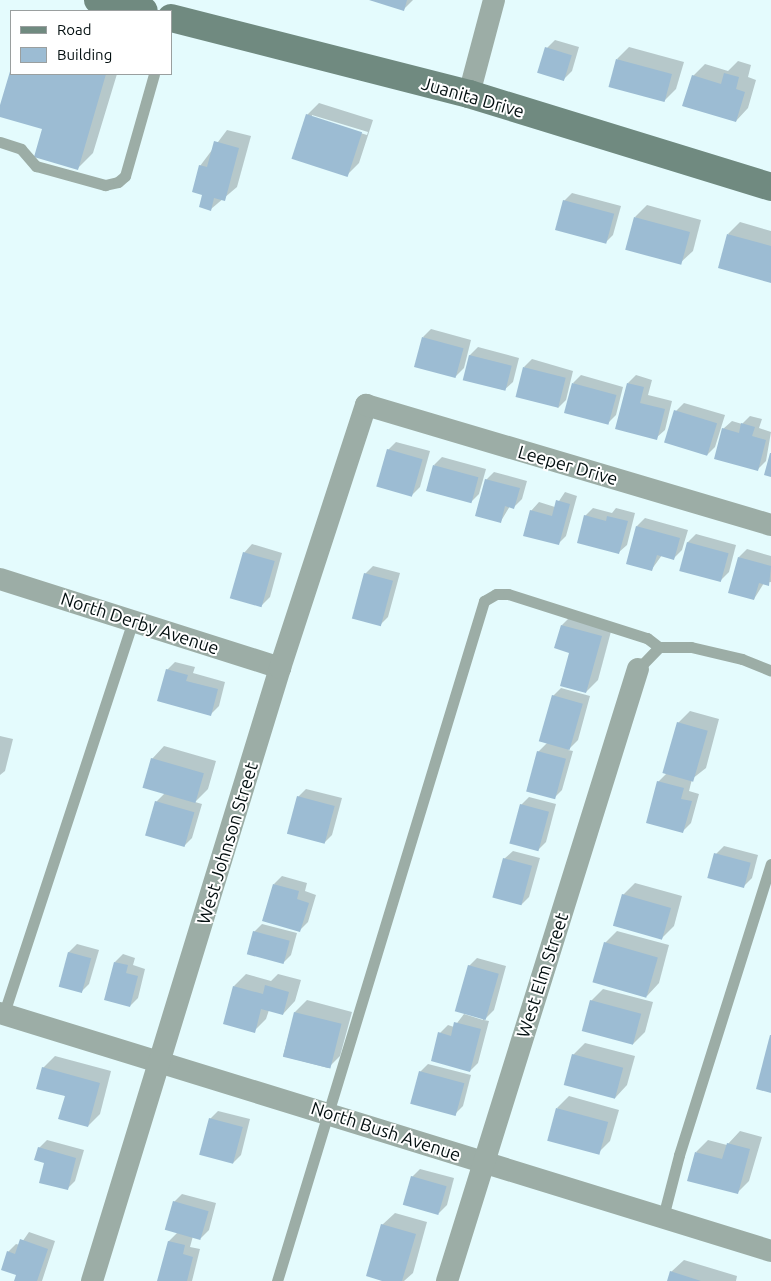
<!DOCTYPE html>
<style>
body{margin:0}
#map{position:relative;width:771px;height:1281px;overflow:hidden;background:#e4fbfd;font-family:Ubuntu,sans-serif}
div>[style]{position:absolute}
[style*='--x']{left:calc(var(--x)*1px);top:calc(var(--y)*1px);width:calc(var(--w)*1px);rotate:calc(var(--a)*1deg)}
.shadow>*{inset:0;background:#0003}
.building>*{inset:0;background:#9cbcd3;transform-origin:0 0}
.lane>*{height:11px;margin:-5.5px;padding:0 5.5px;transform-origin:5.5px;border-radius:5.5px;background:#9cada6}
.street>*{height:22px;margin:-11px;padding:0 11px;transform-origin:11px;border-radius:11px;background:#9cada6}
.secondary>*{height:28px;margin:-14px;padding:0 14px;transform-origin:14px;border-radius:14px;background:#708a80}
span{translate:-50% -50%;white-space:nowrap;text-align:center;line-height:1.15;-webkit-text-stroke:4px #fff;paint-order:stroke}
.street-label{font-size:18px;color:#030f10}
.legend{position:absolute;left:10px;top:10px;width:162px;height:65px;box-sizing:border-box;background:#fff;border:1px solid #9a9f9f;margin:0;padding:6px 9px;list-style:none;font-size:15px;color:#030f10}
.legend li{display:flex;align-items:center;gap:10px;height:25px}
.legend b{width:25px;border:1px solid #9a9f9f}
</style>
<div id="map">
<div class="shadow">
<i style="clip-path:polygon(371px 0,413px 0,404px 9px)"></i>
<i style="clip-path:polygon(555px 40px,579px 47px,572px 71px,564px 79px,547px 48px)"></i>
<i style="clip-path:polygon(629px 47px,684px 62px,676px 89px,664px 101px,617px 59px)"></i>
<i style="clip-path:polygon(738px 61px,751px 65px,748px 77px,756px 80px,748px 108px,736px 121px,693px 76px,705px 64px,728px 71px)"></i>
<i style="clip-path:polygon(11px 71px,11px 74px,117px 74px,93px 153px,77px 169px,44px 128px,0 116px)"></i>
<i style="clip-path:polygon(evenodd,319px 103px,373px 120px,359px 163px,347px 175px,307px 115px,319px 103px,312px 115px,368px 132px,367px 135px,312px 118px,312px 115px)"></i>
<i style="clip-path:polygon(227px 130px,251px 136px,237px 187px,211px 209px,204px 194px,200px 166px)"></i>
<i style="clip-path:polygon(572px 193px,621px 206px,613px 235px,605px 243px,564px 201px)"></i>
<i style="clip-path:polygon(647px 205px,701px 220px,693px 251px,680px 263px,635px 217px)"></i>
<i style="clip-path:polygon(740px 222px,771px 231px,771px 281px,728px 234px)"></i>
<i style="clip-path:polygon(431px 329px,471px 340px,464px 368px,456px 376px,423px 337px)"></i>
<i style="clip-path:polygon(478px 347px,519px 358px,513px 382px,504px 390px,464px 379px,470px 355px)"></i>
<i style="clip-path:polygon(532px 359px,573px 371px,566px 400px,558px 408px,524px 367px)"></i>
<i style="clip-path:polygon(581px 375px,623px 387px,616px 415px,608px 423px,573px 383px)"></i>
<i style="clip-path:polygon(636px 375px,652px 380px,648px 395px,672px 401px,665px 430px,656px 438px,628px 383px)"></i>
<i style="clip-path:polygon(684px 403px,725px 415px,715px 447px,707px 455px,676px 411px)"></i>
<i style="clip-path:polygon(750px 416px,762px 419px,759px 428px,771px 432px,766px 461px,758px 469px,723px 429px,732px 421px,742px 424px)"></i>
<i style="clip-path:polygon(396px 442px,430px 451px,420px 487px,412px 495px,388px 450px)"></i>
<i style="clip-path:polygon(442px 457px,486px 469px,479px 494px,471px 502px,434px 465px)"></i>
<i style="clip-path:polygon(494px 472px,527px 481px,522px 499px,514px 507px,510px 506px,501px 521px,486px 480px)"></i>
<i style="clip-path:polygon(565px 492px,577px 496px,566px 536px,558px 544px,531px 511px,539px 502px,555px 507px)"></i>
<i style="clip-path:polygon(593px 508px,612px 513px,616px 508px,635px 513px,627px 545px,618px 553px,585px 516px)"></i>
<i style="clip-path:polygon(645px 518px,688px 530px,682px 550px,674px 558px,662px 555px,652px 569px,637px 526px)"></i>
<i style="clip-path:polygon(696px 534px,736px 545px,729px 572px,721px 580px,681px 570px,688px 542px)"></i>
<i style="clip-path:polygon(252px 544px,282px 553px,270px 597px,262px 605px,244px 553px)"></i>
<i style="clip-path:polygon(747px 549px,771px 556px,771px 582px,764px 583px,754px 599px,739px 557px)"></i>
<i style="clip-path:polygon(373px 566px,400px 573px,388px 617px,380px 625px,365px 574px)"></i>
<i style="clip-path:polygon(574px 613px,613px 624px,598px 680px,586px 692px,562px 625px)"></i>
<i style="clip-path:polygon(175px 662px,195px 667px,193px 673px,225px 682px,219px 706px,211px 714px,167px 670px)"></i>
<i style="clip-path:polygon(561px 688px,590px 696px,578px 740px,568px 750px,573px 751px,562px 790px,554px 798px,538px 752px,548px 742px,553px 696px)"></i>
<i style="clip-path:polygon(690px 711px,719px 719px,706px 768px,692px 779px,689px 791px,699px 794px,691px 823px,683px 831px,658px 782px,667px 773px,678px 723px)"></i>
<i style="clip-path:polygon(0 736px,13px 739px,5px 771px,0 775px)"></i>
<i style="clip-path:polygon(164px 746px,216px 761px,208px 789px,195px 802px,202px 804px,192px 838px,184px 846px,156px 802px,165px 793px,152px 759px)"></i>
<i style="clip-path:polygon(306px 789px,342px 798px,332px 835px,324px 843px,298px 797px)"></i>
<i style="clip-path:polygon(529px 797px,556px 804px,546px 842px,538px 850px,521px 805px)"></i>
<i style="clip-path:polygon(724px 846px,758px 855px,752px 878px,744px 886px,716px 854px)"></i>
<i style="clip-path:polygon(513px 851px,540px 858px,529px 897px,521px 905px,504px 859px)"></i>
<i style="clip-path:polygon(282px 876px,307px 883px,305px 891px,316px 895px,308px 922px,300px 930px,274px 884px)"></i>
<i style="clip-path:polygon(635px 883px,682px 896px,674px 926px,662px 938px,623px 895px)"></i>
<i style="clip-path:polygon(262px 924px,297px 933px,291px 955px,283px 963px,254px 932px)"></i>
<i style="clip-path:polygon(617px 931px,669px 945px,659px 983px,647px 996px,605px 943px)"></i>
<i style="clip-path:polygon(77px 944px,99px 950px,89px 984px,81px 992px,60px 986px,69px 952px)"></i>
<i style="clip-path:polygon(123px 954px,135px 958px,133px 965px,145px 969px,138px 998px,130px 1006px,115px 962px)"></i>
<i style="clip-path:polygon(477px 958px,506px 966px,494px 1010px,484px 1020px,489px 1021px,478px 1063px,470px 1071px,440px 1033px,448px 1025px,454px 1027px,464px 1014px,483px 1020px,469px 966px)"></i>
<i style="clip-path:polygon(246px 974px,271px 981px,278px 974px,301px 980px,295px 1001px,283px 1014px,269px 1010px,266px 1019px,254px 1031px,234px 986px)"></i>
<i style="clip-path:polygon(603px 989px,653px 1002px,645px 1032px,633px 1044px,591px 1001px)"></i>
<i style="clip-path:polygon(307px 1000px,352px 1012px,340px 1056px,328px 1068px,283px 1056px,295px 1012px)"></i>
<i style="clip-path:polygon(585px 1043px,635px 1056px,627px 1085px,615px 1098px,573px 1055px)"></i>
<i style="clip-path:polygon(55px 1056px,111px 1071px,100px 1114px,88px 1126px,43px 1068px)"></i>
<i style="clip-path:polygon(428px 1064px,471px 1075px,463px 1106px,455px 1114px,420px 1072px)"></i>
<i style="clip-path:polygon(569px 1096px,619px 1110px,610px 1141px,598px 1153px,557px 1108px)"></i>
<i style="clip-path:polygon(218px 1111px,250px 1119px,241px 1155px,233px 1163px,210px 1119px)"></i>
<i style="clip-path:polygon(740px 1131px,762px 1137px,749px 1181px,737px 1193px,696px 1152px,708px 1140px,727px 1145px)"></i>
<i style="clip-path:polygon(47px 1140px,84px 1150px,75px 1181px,67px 1189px,39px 1148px)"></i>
<i style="clip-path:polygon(420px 1169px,454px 1178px,447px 1205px,439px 1213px,412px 1177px)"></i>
<i style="clip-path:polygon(182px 1194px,216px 1203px,209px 1230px,201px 1238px,193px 1236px,190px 1247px,200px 1249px,192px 1281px,158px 1281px,169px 1241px,178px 1232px,174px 1202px)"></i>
<i style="clip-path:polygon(395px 1213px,427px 1222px,413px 1273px,404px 1281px,387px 1281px,382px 1225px)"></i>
<i style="clip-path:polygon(29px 1232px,55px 1241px,42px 1281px,15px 1281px,17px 1274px,8px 1252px,16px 1244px,20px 1245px)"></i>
<i style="clip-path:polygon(684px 1260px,737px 1276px,736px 1281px,669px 1281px,671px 1272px)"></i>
</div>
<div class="building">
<i style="clip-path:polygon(369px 0,407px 0,404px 11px)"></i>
<i style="left:545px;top:47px;width:28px;height:27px;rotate:17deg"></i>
<i style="left:616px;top:59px;width:58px;height:29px;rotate:15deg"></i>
<i style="clip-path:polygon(11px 68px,11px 74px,106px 74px,78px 170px,34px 157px,42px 129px,0 117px,0 105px)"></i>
<i style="clip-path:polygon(724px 73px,739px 77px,736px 89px,745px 92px,736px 122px,682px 106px,692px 75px,721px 84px)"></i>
<i style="left:306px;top:114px;width:59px;height:47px;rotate:18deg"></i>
<i style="clip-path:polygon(214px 141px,239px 148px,225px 201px,214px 198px,211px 211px,199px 207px,202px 195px,192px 192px,199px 165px,207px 167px)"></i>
<i style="left:563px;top:200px;width:53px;height:31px;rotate:15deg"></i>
<i style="left:634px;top:217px;width:58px;height:34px;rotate:15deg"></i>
<i style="clip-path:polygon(727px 234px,771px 246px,771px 283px,718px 268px)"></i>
<i style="left:422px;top:337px;width:43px;height:31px;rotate:15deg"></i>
<i style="left:469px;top:355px;width:44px;height:26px;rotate:14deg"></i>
<i style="left:523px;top:367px;width:44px;height:31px;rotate:14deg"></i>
<i style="left:572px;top:383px;width:46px;height:31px;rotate:15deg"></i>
<i style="clip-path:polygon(627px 383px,644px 387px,640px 403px,665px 409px,657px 440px,615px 429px)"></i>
<i style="left:674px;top:410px;width:45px;height:34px;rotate:17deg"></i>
<i style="clip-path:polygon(741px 423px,755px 427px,752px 436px,766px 440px,758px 471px,714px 459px,722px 428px,739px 433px)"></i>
<i style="left:387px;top:449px;width:37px;height:39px;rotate:16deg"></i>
<i style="clip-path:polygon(770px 453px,771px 453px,771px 477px,764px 475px)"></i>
<i style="left:433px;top:465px;width:47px;height:27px;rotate:15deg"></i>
<i style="clip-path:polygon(485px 479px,520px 488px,514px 509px,505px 506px,501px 523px,475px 516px)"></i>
<i style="clip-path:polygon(556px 500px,570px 504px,559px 545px,523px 536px,530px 510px,552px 516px)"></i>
<i style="clip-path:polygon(584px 515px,606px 521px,607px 516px,628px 521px,619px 554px,577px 543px)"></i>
<i style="clip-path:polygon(636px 526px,680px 538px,674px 560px,657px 555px,652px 571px,626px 564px)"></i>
<i style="left:687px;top:542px;width:43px;height:30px;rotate:15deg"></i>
<i style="left:243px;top:552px;width:33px;height:48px;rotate:16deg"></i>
<i style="clip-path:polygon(738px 557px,771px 566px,769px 586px,759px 583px,754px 600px,728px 593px)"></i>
<i style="left:364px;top:573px;width:30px;height:47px;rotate:15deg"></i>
<i style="clip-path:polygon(561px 625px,602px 636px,586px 693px,560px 686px,569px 653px,554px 648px)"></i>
<i style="clip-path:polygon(166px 669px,188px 675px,186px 681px,218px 689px,211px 716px,157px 701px)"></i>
<i style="left:552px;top:695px;width:32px;height:48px;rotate:16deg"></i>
<i style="left:677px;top:722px;width:32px;height:53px;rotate:16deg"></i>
<i style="left:537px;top:751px;width:30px;height:42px;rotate:15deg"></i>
<i style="left:151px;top:758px;width:55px;height:31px;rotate:16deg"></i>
<i style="clip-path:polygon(657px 781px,684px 788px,681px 799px,692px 801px,683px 833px,646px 823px)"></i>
<i style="left:297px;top:796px;width:39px;height:39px;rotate:15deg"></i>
<i style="left:155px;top:801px;width:41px;height:36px;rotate:16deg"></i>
<i style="left:520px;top:804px;width:30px;height:41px;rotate:15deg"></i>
<i style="left:714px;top:853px;width:38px;height:26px;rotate:15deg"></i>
<i style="left:503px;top:858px;width:30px;height:41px;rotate:15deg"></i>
<i style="clip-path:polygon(273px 884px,299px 891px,297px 899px,309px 903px,300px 932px,262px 921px)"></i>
<i style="left:622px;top:894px;width:51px;height:33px;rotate:16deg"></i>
<i style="left:253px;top:931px;width:38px;height:24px;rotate:15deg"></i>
<i style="left:604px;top:942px;width:56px;height:42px;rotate:16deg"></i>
<i style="left:68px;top:952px;width:24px;height:36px;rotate:15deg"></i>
<i style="clip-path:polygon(114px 962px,128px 965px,126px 973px,138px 976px,130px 1007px,104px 1000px)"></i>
<i style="left:468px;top:965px;width:32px;height:48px;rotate:16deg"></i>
<i style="clip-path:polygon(265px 985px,289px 992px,283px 1015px,261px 1009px,255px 1033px,223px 1024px,233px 986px,263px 994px)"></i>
<i style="left:590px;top:1000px;width:53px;height:32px;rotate:15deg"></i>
<i style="left:294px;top:1012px;width:49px;height:46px;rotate:14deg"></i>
<i style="clip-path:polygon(454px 1022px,481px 1029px,470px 1072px,431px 1061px,438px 1032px,451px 1036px)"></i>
<i style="clip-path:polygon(770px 1035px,771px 1035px,771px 1093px,756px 1089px)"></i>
<i style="left:572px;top:1054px;width:53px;height:32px;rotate:15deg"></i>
<i style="clip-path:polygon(42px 1067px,100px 1083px,88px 1127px,58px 1119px,65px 1096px,36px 1089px)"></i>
<i style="left:419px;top:1071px;width:47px;height:34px;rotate:15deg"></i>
<i style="left:556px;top:1108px;width:54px;height:34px;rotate:15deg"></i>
<i style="left:209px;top:1118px;width:35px;height:38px;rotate:15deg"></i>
<i style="clip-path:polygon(727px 1143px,750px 1149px,738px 1194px,687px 1181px,695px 1152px,722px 1159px)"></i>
<i style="clip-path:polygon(38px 1147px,76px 1158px,68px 1190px,39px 1183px,44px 1163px,34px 1160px)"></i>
<i style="left:411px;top:1176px;width:37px;height:30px;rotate:16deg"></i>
<i style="left:173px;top:1201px;width:37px;height:30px;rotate:16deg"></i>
<i style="clip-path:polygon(381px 1224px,416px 1234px,402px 1281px,382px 1281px,366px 1276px)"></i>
<i style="clip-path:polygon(20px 1239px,48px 1249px,37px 1281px,14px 1281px,16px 1275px,1px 1270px,7px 1251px,15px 1254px)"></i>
<i style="clip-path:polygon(168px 1241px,185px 1245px,183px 1254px,193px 1257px,187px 1281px,157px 1281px)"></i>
<i style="clip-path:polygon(670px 1271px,701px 1281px,667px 1281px)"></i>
</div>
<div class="lane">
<i style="--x:0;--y:142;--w:22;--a:18"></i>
<i style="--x:21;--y:149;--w:23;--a:49"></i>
<i style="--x:36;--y:166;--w:72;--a:15.4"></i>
<i style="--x:105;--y:185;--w:13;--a:-13"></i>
<i style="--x:118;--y:182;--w:9;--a:-41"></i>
<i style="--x:125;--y:176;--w:106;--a:-74.1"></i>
<i style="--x:638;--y:669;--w:30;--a:-46"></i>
<i style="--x:659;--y:647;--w:32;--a:0"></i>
<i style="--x:691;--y:647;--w:52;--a:13.2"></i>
<i style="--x:742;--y:659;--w:31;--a:22"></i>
<i style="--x:3;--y:1016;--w:416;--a:-71.8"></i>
<i style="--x:663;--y:1217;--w:64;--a:-75.5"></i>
<i style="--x:679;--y:1155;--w:305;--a:-72.5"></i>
<i style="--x:277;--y:1281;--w:711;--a:-73.07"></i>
<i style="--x:484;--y:601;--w:14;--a:-30"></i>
<i style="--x:496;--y:594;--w:12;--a:0"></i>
<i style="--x:508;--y:594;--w:146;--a:17.6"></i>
<i style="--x:647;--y:638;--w:15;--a:37"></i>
</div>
<div class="street">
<i style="--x:469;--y:94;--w:97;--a:-75.1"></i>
<i style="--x:0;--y:579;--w:294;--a:17.6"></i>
<i style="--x:0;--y:1013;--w:807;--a:17.15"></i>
<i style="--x:92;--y:1281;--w:641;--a:-72.95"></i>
<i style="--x:280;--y:668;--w:277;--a:-71.9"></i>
<i style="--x:366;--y:405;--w:422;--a:16.5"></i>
<i style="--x:447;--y:1281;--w:641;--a:-72.67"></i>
</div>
<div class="secondary">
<i style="--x:98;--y:0;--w:47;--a:13.4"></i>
<i style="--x:171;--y:18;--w:308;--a:14.3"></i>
<i style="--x:469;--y:94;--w:316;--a:17.1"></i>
</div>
<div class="street-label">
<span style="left:473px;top:97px;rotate:16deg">Juanita Drive</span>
<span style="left:568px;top:465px;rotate:16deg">Leeper Drive</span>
<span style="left:140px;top:623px;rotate:18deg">North Derby Avenue</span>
<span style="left:227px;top:843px;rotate:-73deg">West Johnson Street</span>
<span style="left:542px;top:975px;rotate:-72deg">West Elm Street</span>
<span style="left:386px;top:1131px;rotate:18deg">North Bush Avenue</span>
</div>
<ul class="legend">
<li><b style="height:6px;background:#708a80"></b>Road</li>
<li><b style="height:14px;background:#9cbcd3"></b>Building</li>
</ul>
</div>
